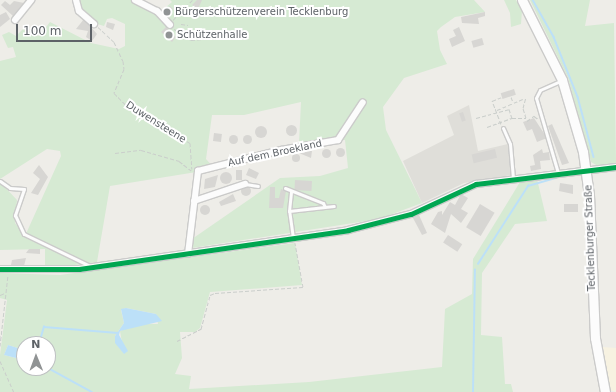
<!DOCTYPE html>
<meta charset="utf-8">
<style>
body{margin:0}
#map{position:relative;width:616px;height:392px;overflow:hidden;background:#eeede8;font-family:"DejaVu Sans",sans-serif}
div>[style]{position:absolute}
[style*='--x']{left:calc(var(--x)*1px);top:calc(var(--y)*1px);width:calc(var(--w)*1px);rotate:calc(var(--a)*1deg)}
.commercial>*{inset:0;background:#f7f2e1}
.industrial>*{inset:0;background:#dfded9}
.green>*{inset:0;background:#d6ead3}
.water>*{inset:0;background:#bce0f8}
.stream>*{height:1.5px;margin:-0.75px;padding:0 0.75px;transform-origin:0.75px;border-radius:0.75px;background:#bce0f8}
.building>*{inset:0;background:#d7d6d3;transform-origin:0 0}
.round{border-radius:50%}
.path>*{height:1px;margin-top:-0.5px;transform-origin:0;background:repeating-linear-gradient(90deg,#cacecb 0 4px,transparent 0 6px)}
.roads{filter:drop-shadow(1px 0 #cbcbca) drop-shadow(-1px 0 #cbcbca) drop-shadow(0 1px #cbcbca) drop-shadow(0 -1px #cbcbca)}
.lane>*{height:3px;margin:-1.5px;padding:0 1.5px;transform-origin:1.5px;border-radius:1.5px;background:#fcfcfc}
.street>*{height:6px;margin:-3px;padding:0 3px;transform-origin:3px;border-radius:3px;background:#fcfcfc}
.secondary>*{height:9px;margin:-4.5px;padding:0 4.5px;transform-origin:4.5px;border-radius:4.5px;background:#fcfcfc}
.bus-1>*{height:5px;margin:-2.5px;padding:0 2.5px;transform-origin:2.5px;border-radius:2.5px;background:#00a651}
.dots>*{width:11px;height:11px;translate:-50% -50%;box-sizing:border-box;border:2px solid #fff;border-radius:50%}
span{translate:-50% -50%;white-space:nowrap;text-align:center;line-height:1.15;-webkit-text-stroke:4px #fff;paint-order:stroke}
.poi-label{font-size:10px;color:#5d6267}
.left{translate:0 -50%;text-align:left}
.street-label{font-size:10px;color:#5d6267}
.north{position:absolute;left:16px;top:336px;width:40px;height:40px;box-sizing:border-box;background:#fff;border:1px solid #bec0c2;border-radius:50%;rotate:359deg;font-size:11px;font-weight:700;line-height:16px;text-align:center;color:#5d6267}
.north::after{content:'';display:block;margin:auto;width:14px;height:18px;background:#909394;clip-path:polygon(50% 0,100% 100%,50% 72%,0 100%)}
.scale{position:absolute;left:16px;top:24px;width:76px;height:18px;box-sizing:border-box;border:2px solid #5d6267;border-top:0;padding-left:5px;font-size:12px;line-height:14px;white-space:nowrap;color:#5d6267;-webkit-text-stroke:3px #fff;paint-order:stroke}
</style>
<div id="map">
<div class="commercial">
<i style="clip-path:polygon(603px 347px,616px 348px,616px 392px,610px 390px)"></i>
</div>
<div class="industrial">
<i style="clip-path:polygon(469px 105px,478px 151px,508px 144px,511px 175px,464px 183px,422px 203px,403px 161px,454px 135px,447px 116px)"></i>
</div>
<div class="green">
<i style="clip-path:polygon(77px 0,132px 0,159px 13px,172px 2px,170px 0,474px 0,485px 12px,455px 17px,441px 27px,437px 31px,440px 50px,447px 64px,404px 78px,383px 107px,386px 130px,422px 203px,379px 219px,192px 248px,192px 239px,280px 178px,320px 176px,348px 168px,345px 140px,299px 143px,301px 102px,244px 115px,212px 115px,206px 159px,215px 169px,110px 186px,97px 262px,45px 269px,45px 249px,0 250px,0 182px,17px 200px,15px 223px,25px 236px,61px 156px,60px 151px,47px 149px,0 179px,0 61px,16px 57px,13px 47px,8px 48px,2px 35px,9px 32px,16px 36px,23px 29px,39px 36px,50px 22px,91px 43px,119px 49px,125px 46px,125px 24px,112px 18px,107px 19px,104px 26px,94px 23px,83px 14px)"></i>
<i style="clip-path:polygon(504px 0,516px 0,522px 11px,521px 24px,511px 27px,510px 13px)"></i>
<i style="clip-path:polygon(530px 0,590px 0,585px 26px,614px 23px,616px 163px,598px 166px,591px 162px,568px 78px)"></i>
<i style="clip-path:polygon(evenodd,537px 179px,547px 221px,515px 224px,482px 273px,481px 335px,502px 337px,505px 384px,511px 384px,513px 392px,0 392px,0 355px,7px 300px,0 298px,0 273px,60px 275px,295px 243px,302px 285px,210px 292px,200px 328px,195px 332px,180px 332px,182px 358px,175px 374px,191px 376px,189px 389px,309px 382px,442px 367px,445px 309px,472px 294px,473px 259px,520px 182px,537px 179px,126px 308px,156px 314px,158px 324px,137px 324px,120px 331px,124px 354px,115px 336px,124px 323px,121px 310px,126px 308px,537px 179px,24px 344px,48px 344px,48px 368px,24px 368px,24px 360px,4px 355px,8px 345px,24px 350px,24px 344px)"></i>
</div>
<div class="water">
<i style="clip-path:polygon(126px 308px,156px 314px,162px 321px,120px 331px,119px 335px,128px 351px,124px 354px,115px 343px,115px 336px,124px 323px,121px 309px)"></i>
<i style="clip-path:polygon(8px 345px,24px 350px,24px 360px,4px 355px)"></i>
</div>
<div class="stream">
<i style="--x:533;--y:0;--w:43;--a:60.4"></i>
<i style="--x:554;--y:37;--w:65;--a:68.2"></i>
<i style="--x:578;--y:97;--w:62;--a:75.1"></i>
<i style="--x:478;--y:264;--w:93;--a:-57.3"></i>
<i style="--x:528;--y:186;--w:29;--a:-16"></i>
<i style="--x:39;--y:344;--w:18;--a:-74"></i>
<i style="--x:44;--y:327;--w:74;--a:4.6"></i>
<i style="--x:48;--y:368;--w:50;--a:28.6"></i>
<i style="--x:473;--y:392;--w:122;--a:-89.1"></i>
</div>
<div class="building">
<i style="clip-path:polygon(197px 0,202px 0,198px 9px,192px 5px)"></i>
<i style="clip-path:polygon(5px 1px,10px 5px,14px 1px,24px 3px,13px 16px,1px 5px)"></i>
<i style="clip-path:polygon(170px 6px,173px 9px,164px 17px,161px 13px)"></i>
<i style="clip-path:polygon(6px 12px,10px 19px,0 27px,0 15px)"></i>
<i style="clip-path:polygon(485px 12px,485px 16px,478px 18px,479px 24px,462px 23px,461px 17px)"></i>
<i style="clip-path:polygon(84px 19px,97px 34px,92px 41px,86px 37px,88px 31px,76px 29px)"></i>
<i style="clip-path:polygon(107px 22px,115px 24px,113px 30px,106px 27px)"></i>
<i style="clip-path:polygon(166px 27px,176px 37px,172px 42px,161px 32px)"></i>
<i style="clip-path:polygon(459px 27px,465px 41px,452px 47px,449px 39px,456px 36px,453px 30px)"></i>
<i style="left:482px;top:38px;width:7px;height:11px;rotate:74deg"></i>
<i style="left:514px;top:89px;width:6px;height:14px;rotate:72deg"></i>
<i style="left:463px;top:112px;width:9px;height:4px;rotate:72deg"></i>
<i style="clip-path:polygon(534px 118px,547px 138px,537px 142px,532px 129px,527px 131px,523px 122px)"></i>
<i style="clip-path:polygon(552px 124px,569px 163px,562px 165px,548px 126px)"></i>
<i class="round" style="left:285.5px;top:124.5px;width:11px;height:11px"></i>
<i class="round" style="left:255px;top:126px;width:12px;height:12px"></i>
<i style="left:214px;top:133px;width:8px;height:8px;rotate:7deg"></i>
<i class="round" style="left:242.5px;top:134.5px;width:9px;height:9px"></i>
<i class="round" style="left:228.5px;top:134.5px;width:9px;height:9px"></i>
<i class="round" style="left:335.5px;top:147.5px;width:9px;height:9px"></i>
<i class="round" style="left:321.5px;top:148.5px;width:9px;height:9px"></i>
<i style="left:495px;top:149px;width:9px;height:24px;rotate:77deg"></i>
<i style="clip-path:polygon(542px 149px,543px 153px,549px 152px,550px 160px,540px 161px,541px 169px,531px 171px,530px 166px,535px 165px,533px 155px)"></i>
<i style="clip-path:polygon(298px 150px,312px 151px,311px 158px,299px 153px)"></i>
<i class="round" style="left:292px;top:154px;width:8px;height:8px"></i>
<i style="clip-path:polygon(39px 165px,48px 177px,38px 195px,31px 193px,40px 179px,33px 173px)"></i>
<i style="clip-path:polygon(249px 168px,259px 173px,256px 179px,246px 175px)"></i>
<i style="left:236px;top:170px;width:6px;height:10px"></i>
<i class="round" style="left:220px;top:172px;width:12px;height:12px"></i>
<i style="clip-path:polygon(218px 175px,215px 187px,204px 189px,205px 179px)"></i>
<i style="left:295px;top:180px;width:17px;height:10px;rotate:3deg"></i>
<i style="clip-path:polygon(560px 183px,573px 185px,573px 194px,559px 191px)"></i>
<i class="round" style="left:241px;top:186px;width:10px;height:10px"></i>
<i style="clip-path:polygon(270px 187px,275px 187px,275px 198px,279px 198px,281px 189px,286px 191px,283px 208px,269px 208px)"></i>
<i style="clip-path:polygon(233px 194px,236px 201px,221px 206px,219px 202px)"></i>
<i style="clip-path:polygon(461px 194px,468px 198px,461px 209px,468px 213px,461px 223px,451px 214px,445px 233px,431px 224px,438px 212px,442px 211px,442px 215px,450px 202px,455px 205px)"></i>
<i style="left:480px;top:204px;width:17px;height:27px;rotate:31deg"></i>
<i style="left:578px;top:204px;width:8px;height:14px;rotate:90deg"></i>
<i class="round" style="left:200px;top:205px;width:10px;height:10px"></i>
<i style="clip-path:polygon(419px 215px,427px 233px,422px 235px,413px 218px)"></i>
<i style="left:448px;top:235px;width:17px;height:9px;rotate:33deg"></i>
<i style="clip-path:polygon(29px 249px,40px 249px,40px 254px,26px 253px)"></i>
<i style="clip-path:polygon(26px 258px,24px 266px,11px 265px,12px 260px)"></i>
</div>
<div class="path">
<i style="--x:173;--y:20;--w:28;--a:-46"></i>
<i style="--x:181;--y:24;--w:7;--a:8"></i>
<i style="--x:98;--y:27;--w:22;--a:43"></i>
<i style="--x:114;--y:42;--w:21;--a:65"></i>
<i style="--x:123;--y:61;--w:8;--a:83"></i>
<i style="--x:124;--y:69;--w:26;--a:113"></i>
<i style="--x:114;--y:93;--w:16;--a:45"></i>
<i style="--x:125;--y:104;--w:76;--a:31"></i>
<i style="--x:190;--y:143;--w:26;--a:86"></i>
<i style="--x:174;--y:29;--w:20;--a:33"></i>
<i style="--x:191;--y:40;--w:12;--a:-5"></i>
<i style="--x:203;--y:39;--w:8;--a:-60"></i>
<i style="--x:511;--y:97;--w:5;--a:68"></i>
<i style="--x:497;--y:110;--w:28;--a:-23"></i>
<i style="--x:476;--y:118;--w:34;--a:-15"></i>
<i style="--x:509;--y:109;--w:9;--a:72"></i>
<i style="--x:527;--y:121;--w:9;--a:-36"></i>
<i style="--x:534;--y:116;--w:5;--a:37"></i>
<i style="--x:501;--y:124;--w:25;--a:-111"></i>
<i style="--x:492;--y:101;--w:11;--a:-22"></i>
<i style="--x:487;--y:127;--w:27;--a:-20"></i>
<i style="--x:512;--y:118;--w:14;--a:0"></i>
<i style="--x:526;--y:118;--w:10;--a:-107"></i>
<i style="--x:523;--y:108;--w:11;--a:-75"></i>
<i style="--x:115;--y:153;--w:26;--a:-7"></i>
<i style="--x:141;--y:150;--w:40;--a:16"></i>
<i style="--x:179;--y:161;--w:16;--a:38"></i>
<i style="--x:0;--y:295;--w:5;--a:-22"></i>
<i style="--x:177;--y:341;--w:27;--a:-27"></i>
<i style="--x:201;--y:329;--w:35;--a:-75"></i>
<i style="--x:210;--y:295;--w:5;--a:-22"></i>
<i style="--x:215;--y:293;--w:88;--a:-3.9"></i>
<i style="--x:303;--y:287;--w:45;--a:-100.3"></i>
<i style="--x:0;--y:346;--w:71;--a:-83.6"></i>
<i style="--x:0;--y:361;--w:34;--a:66"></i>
</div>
<div class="roads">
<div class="lane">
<i style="--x:503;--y:128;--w:17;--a:66"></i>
<i style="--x:510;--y:144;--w:34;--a:85"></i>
<i style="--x:558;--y:173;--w:78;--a:-106.3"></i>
<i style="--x:536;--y:98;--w:9;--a:-63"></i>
<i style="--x:540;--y:90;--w:22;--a:-24"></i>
<i style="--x:0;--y:181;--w:12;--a:35"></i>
<i style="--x:10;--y:188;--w:14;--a:4"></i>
<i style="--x:24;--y:189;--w:28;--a:109"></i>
<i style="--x:15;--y:215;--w:21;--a:65"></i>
<i style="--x:24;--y:234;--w:76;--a:25.9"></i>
<i style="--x:245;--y:184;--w:13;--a:9"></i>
<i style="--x:285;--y:188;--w:41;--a:21.5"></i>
<i style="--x:323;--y:203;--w:4;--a:63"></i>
<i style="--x:289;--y:211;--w:20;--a:-84"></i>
<i style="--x:293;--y:238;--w:27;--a:-98"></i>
<i style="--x:289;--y:211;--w:45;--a:-6.3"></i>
</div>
<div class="street">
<i style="--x:76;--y:0;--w:11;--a:75"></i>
<i style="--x:79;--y:11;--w:20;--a:41"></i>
<i style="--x:135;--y:0;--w:25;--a:27"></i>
<i style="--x:157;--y:11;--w:19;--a:47"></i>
<i style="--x:15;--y:20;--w:26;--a:-51"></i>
<i style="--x:194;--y:201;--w:54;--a:-18.4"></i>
<i style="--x:188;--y:254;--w:84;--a:-83.1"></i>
<i style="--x:198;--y:171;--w:86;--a:-14.2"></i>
<i style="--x:281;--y:150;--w:58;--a:-10"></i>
<i style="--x:338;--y:140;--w:45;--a:-56.7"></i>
<i style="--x:0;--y:269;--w:79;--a:0"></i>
<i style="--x:79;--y:269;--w:272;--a:-8.2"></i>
<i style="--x:348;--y:230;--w:65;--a:-14.3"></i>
<i style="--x:411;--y:214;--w:72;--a:-24.8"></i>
<i style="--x:476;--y:184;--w:141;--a:-6.9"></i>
</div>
<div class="secondary">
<i style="--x:522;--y:0;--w:89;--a:63.4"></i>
<i style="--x:562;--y:80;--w:75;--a:73.7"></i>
<i style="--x:583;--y:152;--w:43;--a:82.1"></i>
<i style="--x:589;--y:195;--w:143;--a:87.6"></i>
<i style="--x:595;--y:338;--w:55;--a:79.5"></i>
</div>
</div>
<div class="bus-1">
<i style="--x:0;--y:269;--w:79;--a:0"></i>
<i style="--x:79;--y:269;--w:272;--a:-8.2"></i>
<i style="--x:348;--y:230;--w:65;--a:-14.3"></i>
<i style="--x:411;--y:214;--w:72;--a:-24.8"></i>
<i style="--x:476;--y:184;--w:141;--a:-6.9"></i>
</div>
<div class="dots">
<i style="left:167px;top:12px;background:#909394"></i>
<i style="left:169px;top:35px;background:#909394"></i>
</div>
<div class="poi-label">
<span class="left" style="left:175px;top:12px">Bürgerschützenverein Tecklenburg</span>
<span class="left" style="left:177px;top:35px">Schützenhalle</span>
</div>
<div class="street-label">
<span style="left:156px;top:122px;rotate:32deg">Duwensteene</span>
<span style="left:275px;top:153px;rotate:-12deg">Auf dem Broekland</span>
<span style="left:590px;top:238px;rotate:-92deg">Tecklenburger Straße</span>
</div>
<div class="north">N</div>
<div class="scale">100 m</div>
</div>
